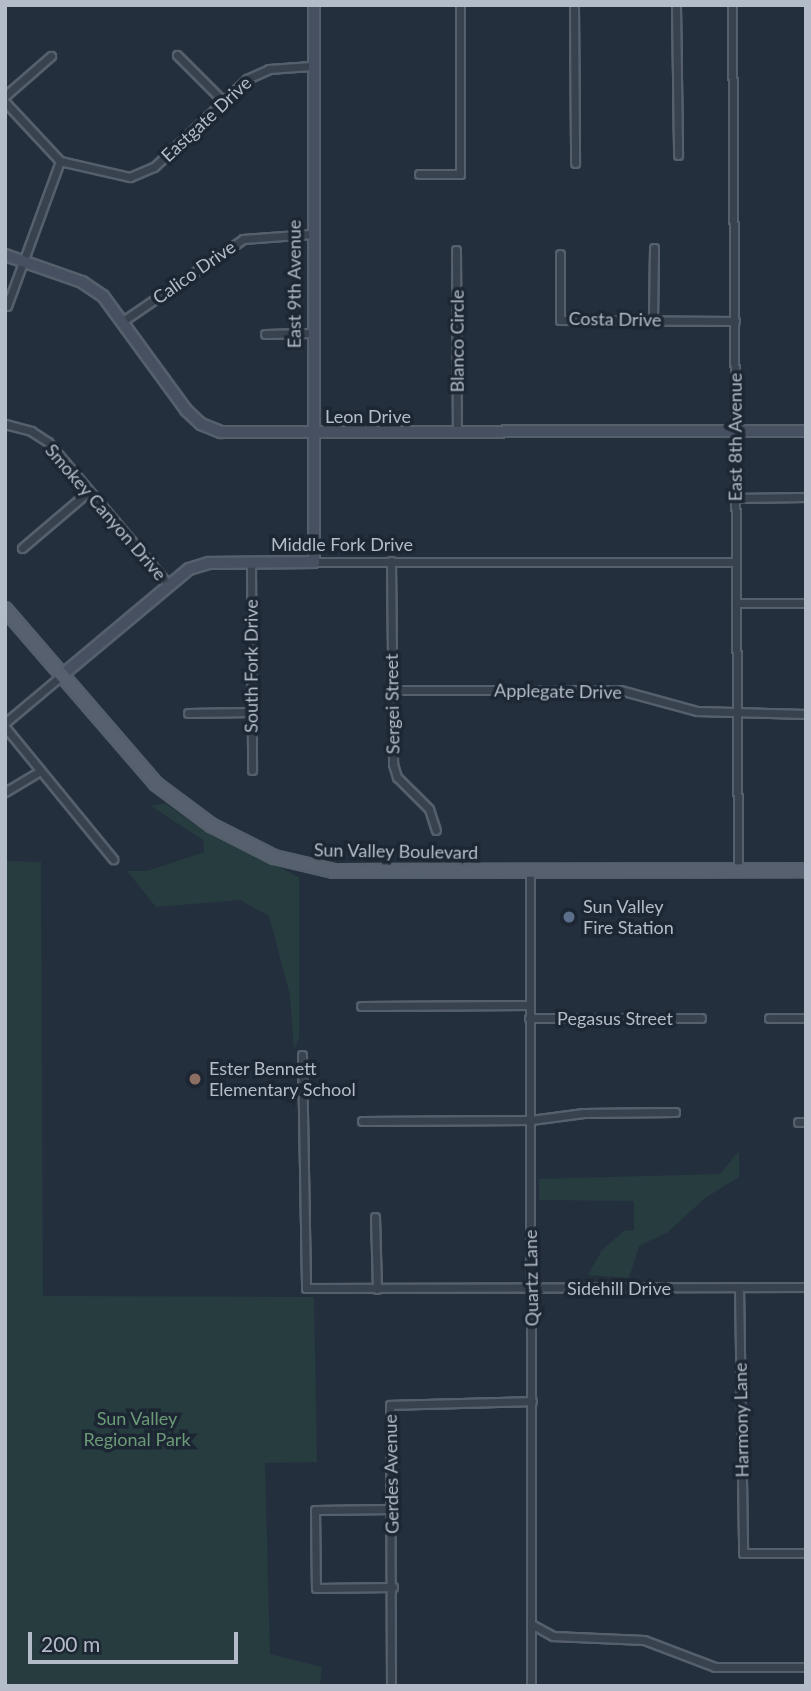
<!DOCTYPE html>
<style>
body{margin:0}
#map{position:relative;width:811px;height:1691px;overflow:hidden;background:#242f3e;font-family:Lato,sans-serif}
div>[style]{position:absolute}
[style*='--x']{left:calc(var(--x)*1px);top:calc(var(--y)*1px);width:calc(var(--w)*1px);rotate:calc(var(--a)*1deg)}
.green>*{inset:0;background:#263c3f}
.roads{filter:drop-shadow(2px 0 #565f6c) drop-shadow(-2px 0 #565f6c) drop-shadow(0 2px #565f6c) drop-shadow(0 -2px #565f6c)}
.street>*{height:7px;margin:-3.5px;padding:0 3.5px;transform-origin:3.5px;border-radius:3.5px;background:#38414e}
.secondary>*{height:10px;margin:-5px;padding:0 5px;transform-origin:5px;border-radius:5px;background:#465061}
.primary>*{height:12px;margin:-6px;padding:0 6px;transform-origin:6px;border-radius:6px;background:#56606e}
.dots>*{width:19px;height:19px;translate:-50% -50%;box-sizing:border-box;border:4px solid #1d2633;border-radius:50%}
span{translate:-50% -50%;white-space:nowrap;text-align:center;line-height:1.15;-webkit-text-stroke:7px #1d2633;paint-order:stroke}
.street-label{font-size:18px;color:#b4bcc9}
.poi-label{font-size:18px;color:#b4bcc9}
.left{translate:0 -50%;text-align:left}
.park-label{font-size:18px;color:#6b9a76}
.frame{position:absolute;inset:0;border:7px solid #b4bcc9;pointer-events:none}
.scale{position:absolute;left:28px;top:1632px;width:210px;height:32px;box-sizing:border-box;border:4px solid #b4bcc9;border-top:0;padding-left:9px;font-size:21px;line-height:24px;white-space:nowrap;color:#b4bcc9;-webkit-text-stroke:5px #1d2633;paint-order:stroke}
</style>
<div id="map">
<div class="green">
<i style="clip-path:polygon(165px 803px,203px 830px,299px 877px,299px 1038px,294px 1050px,290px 995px,269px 916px,240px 900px,156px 907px,127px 871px,147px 871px,204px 852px,203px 840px,151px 806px)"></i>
<i style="clip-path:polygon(5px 861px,41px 862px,43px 1296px,314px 1297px,317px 1462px,265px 1463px,270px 1654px,322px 1667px,320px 1686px,5px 1686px)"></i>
<i style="clip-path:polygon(739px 1151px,739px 1177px,705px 1198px,668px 1232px,639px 1246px,629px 1278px,588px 1275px,602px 1250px,624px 1231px,634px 1230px,634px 1201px,539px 1200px,539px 1179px,720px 1174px)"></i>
</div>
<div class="roads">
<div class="street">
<i style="--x:574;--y:5;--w:158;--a:89.6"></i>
<i style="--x:676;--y:5;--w:150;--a:89.2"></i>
<i style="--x:732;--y:5;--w:865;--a:89.6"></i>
<i style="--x:177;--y:55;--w:64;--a:45"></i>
<i style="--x:5;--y:96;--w:61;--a:-41"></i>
<i style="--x:5;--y:102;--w:81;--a:47"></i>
<i style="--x:60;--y:161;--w:72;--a:12.9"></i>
<i style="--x:130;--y:177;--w:26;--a:-23"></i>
<i style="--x:154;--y:167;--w:128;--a:-43.4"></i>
<i style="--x:247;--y:79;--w:24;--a:-24"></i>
<i style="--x:269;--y:69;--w:42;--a:-4.1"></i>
<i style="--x:419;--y:174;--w:41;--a:0"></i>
<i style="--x:460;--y:174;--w:169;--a:-90"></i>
<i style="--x:456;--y:250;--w:183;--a:89.7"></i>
<i style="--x:560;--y:254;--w:66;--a:90"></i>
<i style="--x:560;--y:320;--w:175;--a:0.3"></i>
<i style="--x:7;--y:306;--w:154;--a:-69.9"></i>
<i style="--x:653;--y:320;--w:72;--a:-89.2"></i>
<i style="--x:123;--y:321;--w:145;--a:-34.3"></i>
<i style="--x:243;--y:239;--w:68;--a:-4.2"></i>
<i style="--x:265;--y:334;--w:47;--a:-1.2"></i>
<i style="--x:5;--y:424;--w:27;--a:15"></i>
<i style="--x:31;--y:431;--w:20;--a:33"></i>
<i style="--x:48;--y:442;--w:187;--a:49.8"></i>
<i style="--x:736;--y:498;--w:70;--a:-0.8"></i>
<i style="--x:22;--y:548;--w:88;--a:-40.4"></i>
<i style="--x:391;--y:561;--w:203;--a:89.4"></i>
<i style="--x:393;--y:764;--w:14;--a:73"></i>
<i style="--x:397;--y:777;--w:45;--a:45"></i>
<i style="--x:429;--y:809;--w:22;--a:72"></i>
<i style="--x:251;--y:562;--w:208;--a:89.7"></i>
<i style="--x:314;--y:562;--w:422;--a:0"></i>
<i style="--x:736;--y:603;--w:70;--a:0"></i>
<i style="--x:392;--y:690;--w:228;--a:0"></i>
<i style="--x:620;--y:690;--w:80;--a:15.3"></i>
<i style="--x:697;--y:711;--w:109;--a:1.6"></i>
<i style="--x:188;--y:713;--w:64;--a:-0.9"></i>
<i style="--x:5;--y:723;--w:73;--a:-40"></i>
<i style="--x:5;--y:727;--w:171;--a:50.7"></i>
<i style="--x:5;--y:792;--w:41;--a:-31"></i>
<i style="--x:530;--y:870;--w:816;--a:89.93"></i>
<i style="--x:361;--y:1006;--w:168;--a:-0.3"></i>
<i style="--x:529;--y:1018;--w:172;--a:0"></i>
<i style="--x:769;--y:1018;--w:37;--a:0"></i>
<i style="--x:302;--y:1055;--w:233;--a:89"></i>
<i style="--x:306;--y:1288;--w:500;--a:-0.11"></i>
<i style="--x:362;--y:1121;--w:169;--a:-0.3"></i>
<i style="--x:531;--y:1120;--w:53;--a:-7.5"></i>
<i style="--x:584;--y:1113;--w:91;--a:-0.6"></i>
<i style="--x:798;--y:1122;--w:8;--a:0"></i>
<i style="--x:375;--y:1217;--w:72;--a:88.4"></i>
<i style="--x:739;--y:1287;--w:266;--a:89.1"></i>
<i style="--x:743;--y:1553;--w:63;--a:0"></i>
<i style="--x:392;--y:1509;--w:77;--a:179.3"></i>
<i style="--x:315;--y:1510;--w:78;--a:89.3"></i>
<i style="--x:316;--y:1588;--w:77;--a:-0.7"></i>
<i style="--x:533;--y:1625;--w:23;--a:29"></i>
<i style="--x:553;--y:1636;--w:91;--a:2.5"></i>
<i style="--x:644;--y:1640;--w:76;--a:20.8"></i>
<i style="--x:715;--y:1667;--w:91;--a:0"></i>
<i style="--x:391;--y:1686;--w:281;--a:-90.2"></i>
<i style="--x:390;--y:1405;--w:142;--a:-1.6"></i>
</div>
<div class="secondary">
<i style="--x:5;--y:255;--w:82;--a:19.3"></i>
<i style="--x:82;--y:282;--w:25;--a:34"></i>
<i style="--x:103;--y:296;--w:141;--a:53.9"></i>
<i style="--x:186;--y:410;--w:21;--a:43"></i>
<i style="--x:201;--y:424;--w:22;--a:22"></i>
<i style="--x:221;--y:432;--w:585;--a:-0.1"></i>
<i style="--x:61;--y:676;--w:167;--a:-39.9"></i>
<i style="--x:189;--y:569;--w:21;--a:-17"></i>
<i style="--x:209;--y:563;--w:105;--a:-0.5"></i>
<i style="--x:314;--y:562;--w:557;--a:-90"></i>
</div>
<div class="primary">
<i style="--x:5;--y:609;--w:231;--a:49.2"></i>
<i style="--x:156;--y:784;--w:69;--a:36.7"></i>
<i style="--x:211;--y:825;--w:71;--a:26.9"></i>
<i style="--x:274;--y:857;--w:62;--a:13.1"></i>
<i style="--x:334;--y:871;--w:472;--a:-0.1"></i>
</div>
</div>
<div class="dots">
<i style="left:569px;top:917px;background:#5c6f8a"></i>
<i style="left:195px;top:1079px;background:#8d6e63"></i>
</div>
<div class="street-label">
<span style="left:206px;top:119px;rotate:-43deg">Eastgate Drive</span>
<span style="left:194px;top:272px;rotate:-35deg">Calico Drive</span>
<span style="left:294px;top:284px;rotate:-90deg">East 9th Avenue</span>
<span style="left:615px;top:319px;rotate:1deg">Costa Drive</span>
<span style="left:457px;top:341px;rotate:-90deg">Blanco Circle</span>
<span style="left:368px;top:416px">Leon Drive</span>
<span style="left:735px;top:437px;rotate:-90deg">East 8th Avenue</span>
<span style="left:106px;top:512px;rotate:49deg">Smokey Canyon Drive</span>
<span style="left:342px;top:544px">Middle Fork Drive</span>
<span style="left:251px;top:666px;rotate:-90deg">South Fork Drive</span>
<span style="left:558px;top:691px;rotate:1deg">Applegate Drive</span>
<span style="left:392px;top:704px;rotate:-91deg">Sergei Street</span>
<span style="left:396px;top:851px;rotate:1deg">Sun Valley Boulevard</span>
<span style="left:615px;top:1018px">Pegasus Street</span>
<span style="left:531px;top:1278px;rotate:-91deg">Quartz Lane</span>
<span style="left:619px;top:1288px">Sidehill Drive</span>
<span style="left:741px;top:1420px;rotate:-91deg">Harmony Lane</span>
<span style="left:391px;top:1474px;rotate:-91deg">Gerdes Avenue</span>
</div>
<div class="poi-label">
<span class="left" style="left:583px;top:917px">Sun Valley<br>Fire Station</span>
<span class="left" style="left:209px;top:1079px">Ester Bennett<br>Elementary School</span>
</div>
<div class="park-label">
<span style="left:137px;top:1429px">Sun Valley<br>Regional Park</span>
</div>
<div class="frame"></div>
<div class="scale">200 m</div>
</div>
